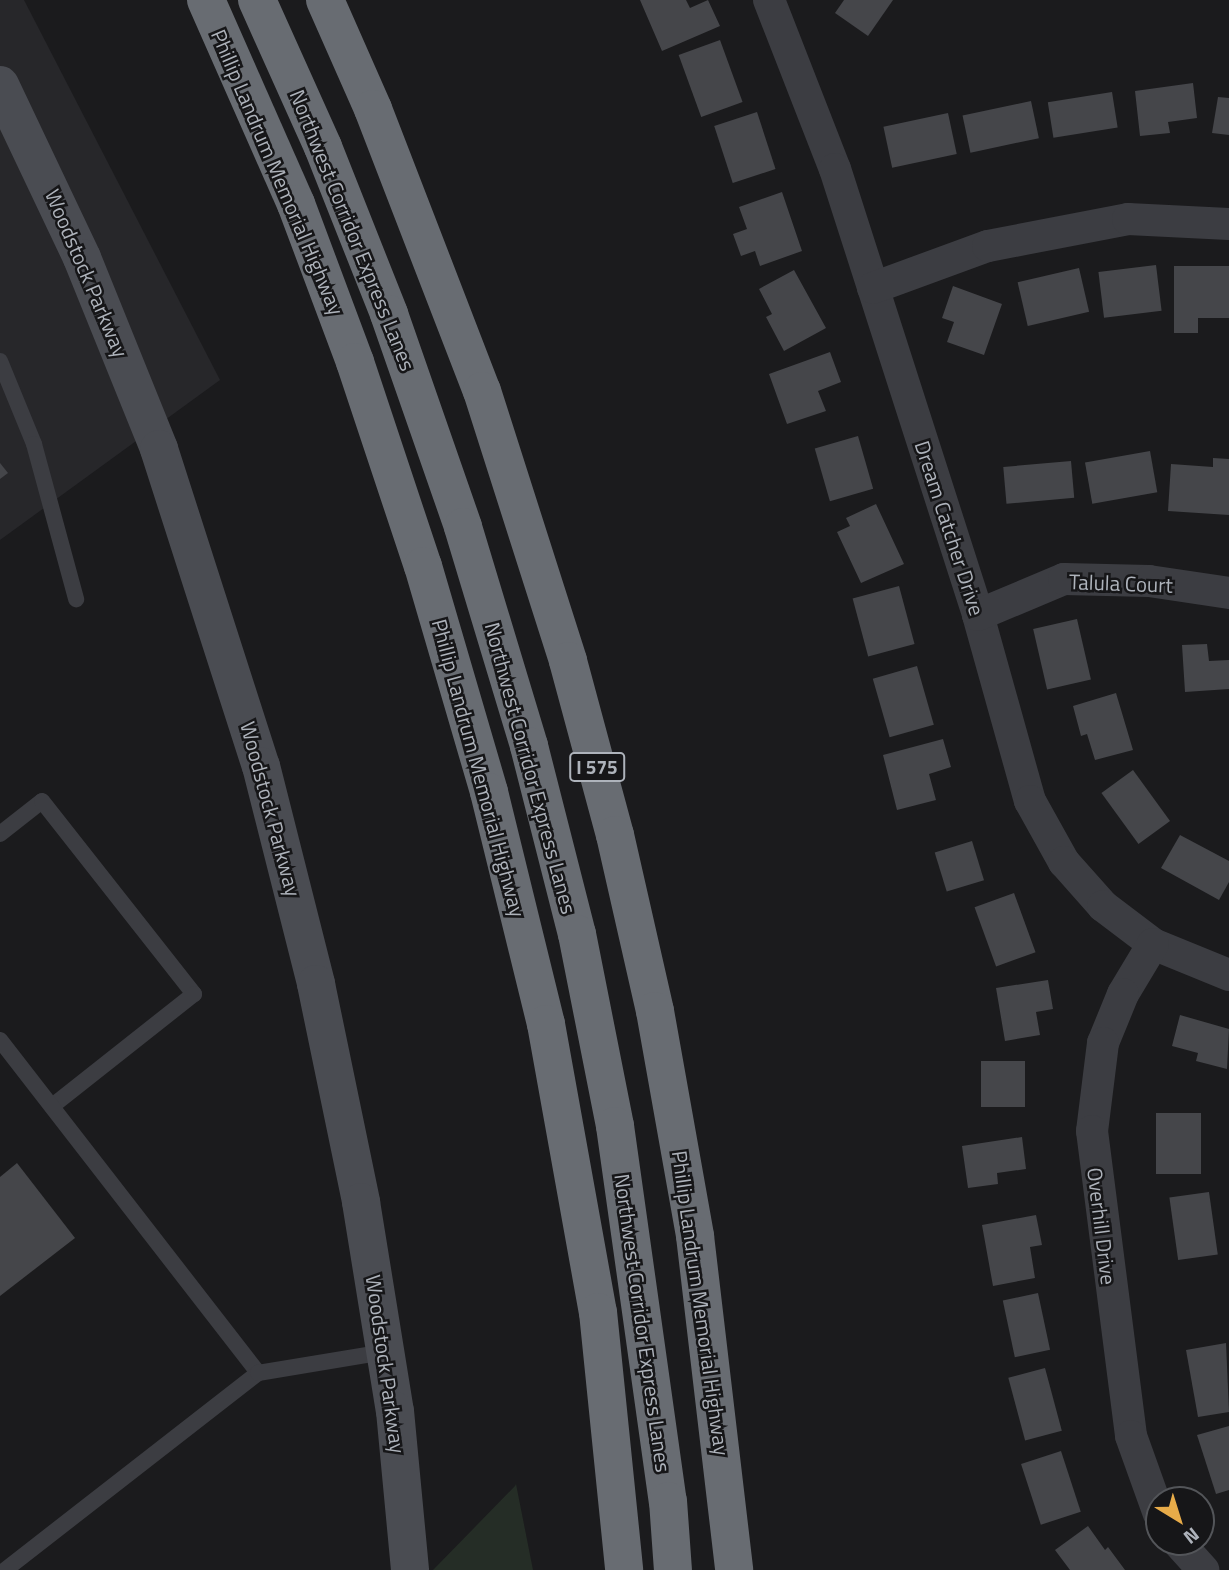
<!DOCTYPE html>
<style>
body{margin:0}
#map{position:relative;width:1229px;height:1570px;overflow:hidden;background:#1b1b1d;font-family:"Titillium Web",sans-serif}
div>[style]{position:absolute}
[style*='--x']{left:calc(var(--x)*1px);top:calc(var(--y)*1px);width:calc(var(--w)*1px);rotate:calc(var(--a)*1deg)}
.built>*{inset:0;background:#27272a}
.green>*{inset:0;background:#252d26}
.building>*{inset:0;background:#45464a;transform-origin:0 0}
.lane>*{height:16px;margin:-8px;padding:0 8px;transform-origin:8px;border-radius:8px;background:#3c3d42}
.street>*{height:32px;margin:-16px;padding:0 16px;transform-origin:16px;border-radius:16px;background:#3c3d42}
.secondary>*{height:38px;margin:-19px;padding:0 19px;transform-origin:19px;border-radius:19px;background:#4a4c52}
.highway>*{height:38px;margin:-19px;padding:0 19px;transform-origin:19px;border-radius:19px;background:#686c72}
span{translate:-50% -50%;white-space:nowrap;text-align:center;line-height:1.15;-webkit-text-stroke:5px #161618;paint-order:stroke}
.shield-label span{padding:2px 5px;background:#161618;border:2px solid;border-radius:5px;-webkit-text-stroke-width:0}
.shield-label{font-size:19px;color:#aeb3bb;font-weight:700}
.street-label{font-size:21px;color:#aeb3bb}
.north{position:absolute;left:1145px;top:1486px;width:70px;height:70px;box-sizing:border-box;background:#161618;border:2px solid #535559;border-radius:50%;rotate:142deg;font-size:19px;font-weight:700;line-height:28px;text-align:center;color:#aeb3bb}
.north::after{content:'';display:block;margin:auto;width:24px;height:32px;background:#e7ab49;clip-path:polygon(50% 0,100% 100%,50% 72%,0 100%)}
</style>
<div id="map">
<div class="built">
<i style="clip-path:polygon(0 0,24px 0,220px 380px,0 540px)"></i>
</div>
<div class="green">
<i style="clip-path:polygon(516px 1484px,533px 1570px,433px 1570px,515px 1486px)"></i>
</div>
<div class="building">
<i style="clip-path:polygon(640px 0,686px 0,690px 8px,708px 0,720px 26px,662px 51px)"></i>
<i style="clip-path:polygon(844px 0,893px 0,868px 36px,835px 13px)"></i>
<i style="left:720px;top:40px;width:66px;height:44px;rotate:70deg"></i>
<i style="clip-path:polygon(1193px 83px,1197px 118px,1168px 122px,1170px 133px,1140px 136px,1135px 91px)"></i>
<i style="left:1112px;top:92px;width:36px;height:65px;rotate:81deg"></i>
<i style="clip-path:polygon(1218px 97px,1229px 98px,1229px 135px,1212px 133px)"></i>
<i style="left:1031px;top:101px;width:38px;height:70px;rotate:78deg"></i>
<i style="left:757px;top:112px;width:60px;height:45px;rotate:72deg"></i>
<i style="left:948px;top:113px;width:42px;height:66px;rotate:78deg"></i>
<i style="clip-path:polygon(782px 192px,802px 251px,760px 266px,755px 251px,741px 256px,733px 234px,747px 229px,739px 207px)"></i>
<i style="left:1156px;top:265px;width:46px;height:58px;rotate:83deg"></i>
<i style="clip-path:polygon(1174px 266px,1229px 266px,1229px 318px,1198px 318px,1198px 333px,1174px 333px)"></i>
<i style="left:1079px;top:268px;width:45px;height:63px;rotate:77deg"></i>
<i style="clip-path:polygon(794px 270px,826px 328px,784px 351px,766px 317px,772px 314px,759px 289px)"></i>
<i style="clip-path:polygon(953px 286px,1002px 304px,984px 355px,947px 342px,954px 322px,942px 318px)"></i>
<i style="clip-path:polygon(830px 352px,841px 382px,818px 391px,826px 411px,787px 424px,769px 374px)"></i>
<i style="left:858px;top:436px;width:55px;height:45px;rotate:74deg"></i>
<i style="left:1150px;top:451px;width:42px;height:66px;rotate:80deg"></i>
<i style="clip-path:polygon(1213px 458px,1229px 459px,1229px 515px,1168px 511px,1171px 464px,1213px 467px)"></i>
<i style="left:1071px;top:461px;width:37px;height:68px;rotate:85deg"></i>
<i style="clip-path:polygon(0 463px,8px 473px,0 479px)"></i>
<i style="clip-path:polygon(876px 504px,904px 564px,861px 583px,837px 532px,850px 526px,846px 518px)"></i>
<i style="left:899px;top:586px;width:60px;height:48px;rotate:75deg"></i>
<i style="left:1077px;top:619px;width:62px;height:45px;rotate:77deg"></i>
<i style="clip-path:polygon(1207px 644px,1209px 661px,1229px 660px,1229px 689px,1185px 692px,1182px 645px)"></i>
<i style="left:917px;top:666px;width:61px;height:46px;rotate:74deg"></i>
<i style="clip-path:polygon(1116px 693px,1133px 750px,1095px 760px,1087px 734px,1081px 736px,1073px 706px)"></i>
<i style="clip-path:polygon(943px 739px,951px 767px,929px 774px,936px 800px,897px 810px,883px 755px)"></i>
<i style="left:1133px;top:770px;width:63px;height:39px;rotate:54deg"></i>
<i style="clip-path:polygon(1180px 835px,1229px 861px,1229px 882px,1219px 900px,1161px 868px)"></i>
<i style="left:972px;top:841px;width:41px;height:39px;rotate:73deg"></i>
<i style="left:1014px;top:893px;width:63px;height:42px;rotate:70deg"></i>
<i style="clip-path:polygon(1048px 980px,1053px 1009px,1036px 1012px,1040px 1035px,1005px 1041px,996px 988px)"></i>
<i style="clip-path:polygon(1180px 1015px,1229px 1029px,1227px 1069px,1196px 1061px,1198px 1053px,1172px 1046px)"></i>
<i style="left:981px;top:1061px;width:44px;height:46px"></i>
<i style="left:1156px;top:1113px;width:45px;height:61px"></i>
<i style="clip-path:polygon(1022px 1137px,1026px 1169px,997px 1173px,998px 1184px,968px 1188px,962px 1146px)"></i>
<i style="clip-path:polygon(17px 1163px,75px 1238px,0 1296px,0 1177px)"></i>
<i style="left:1209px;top:1192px;width:63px;height:40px;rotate:82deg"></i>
<i style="clip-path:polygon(1036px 1215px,1042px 1245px,1030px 1247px,1035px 1278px,993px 1286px,982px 1225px)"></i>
<i style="left:1038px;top:1293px;width:58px;height:36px;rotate:78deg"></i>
<i style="clip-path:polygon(1226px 1343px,1229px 1412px,1198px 1417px,1186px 1350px)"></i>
<i style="left:1045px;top:1368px;width:65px;height:38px;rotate:75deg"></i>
<i style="clip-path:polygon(1229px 1426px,1229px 1490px,1216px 1494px,1197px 1435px)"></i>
<i style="left:1061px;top:1451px;width:64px;height:42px;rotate:72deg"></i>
<i style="clip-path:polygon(1088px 1526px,1105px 1550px,1108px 1547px,1125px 1570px,1070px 1570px,1055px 1550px)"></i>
</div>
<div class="lane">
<i style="--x:0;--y:361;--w:90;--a:67.7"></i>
<i style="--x:34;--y:444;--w:161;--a:74.8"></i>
<i style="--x:0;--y:834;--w:53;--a:-38.2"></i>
<i style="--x:42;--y:801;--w:246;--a:51.8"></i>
<i style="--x:194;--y:994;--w:181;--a:141.7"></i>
<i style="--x:0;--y:1040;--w:421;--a:52.2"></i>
<i style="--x:5;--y:1570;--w:321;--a:-37.9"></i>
<i style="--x:258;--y:1373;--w:129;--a:-9.4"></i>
</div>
<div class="street">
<i style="--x:769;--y:0;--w:181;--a:68.7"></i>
<i style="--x:835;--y:169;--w:468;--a:72.2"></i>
<i style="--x:978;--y:615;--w:193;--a:74.4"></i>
<i style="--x:1030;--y:801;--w:70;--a:60.9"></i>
<i style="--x:1064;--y:862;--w:59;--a:48.4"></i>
<i style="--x:1103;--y:906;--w:63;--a:37.2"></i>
<i style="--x:1153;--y:944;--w:82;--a:22.2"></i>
<i style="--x:873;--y:288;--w:122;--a:-20.1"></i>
<i style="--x:988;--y:246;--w:143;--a:-10.9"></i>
<i style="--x:1128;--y:219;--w:101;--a:2.8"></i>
<i style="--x:978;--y:615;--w:93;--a:-22.7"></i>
<i style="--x:1064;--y:579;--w:85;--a:1.3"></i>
<i style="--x:1149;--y:581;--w:81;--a:8.5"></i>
<i style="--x:1153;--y:944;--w:58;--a:121"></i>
<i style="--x:1123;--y:994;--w:53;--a:112.2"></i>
<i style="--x:1103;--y:1043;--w:89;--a:97.1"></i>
<i style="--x:1092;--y:1131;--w:307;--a:82.7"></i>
<i style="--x:1131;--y:1436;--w:83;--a:70.3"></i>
<i style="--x:1178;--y:1542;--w:38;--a:48"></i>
</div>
<div class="secondary">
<i style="--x:0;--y:85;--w:191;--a:64.6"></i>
<i style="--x:82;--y:258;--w:206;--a:68"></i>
<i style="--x:159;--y:449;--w:333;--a:72.2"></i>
<i style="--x:261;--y:766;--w:225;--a:75.8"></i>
<i style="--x:316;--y:984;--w:223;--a:78.3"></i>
<i style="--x:361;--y:1202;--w:212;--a:80.8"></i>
<i style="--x:395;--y:1411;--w:160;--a:84.6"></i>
</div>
<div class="highway">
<i style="--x:206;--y:0;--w:223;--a:66.2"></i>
<i style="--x:296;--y:204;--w:169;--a:69.5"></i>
<i style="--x:355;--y:362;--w:215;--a:71.6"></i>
<i style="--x:423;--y:566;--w:235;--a:73.7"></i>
<i style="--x:489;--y:792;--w:239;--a:76.2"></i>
<i style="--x:546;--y:1024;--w:293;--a:79.8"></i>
<i style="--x:598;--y:1312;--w:259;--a:84.2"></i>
<i style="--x:257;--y:0;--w:161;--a:65.8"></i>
<i style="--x:323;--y:147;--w:180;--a:68.4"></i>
<i style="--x:389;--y:314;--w:225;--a:70.8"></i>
<i style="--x:463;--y:527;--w:229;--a:73.2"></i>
<i style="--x:529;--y:746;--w:194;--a:75.7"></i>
<i style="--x:577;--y:934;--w:196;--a:78.8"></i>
<i style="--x:615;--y:1126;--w:379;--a:82"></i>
<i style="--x:668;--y:1501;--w:69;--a:85.9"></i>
<i style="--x:325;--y:0;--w:119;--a:66.2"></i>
<i style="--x:373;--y:109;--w:302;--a:68.9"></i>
<i style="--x:482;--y:391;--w:283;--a:72.3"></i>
<i style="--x:568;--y:661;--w:180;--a:74.9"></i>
<i style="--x:615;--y:835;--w:180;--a:77.2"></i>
<i style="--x:655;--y:1011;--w:229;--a:79.9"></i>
<i style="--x:695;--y:1236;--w:336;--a:83.3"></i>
</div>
<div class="shield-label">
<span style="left:597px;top:767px">I 575</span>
</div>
<div class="street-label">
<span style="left:278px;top:172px;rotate:67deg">Phillip Landrum Memorial Highway</span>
<span style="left:353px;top:230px;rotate:68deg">Northwest Corridor Express Lanes</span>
<span style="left:87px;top:273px;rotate:67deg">Woodstock Parkway</span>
<span style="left:950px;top:528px;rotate:72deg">Dream Catcher Drive</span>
<span style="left:1121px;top:583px;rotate:2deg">Talula Court</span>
<span style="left:479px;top:768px;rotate:75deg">Phillip Landrum Memorial Highway</span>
<span style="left:531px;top:768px;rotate:75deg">Northwest Corridor Express Lanes</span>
<span style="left:271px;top:809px;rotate:75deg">Woodstock Parkway</span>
<span style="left:1102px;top:1226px;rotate:83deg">Overhill Drive</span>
<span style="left:701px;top:1303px;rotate:82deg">Phillip Landrum Memorial Highway</span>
<span style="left:643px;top:1323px;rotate:82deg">Northwest Corridor Express Lanes</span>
<span style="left:386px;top:1364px;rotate:82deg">Woodstock Parkway</span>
</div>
<div class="north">N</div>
</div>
